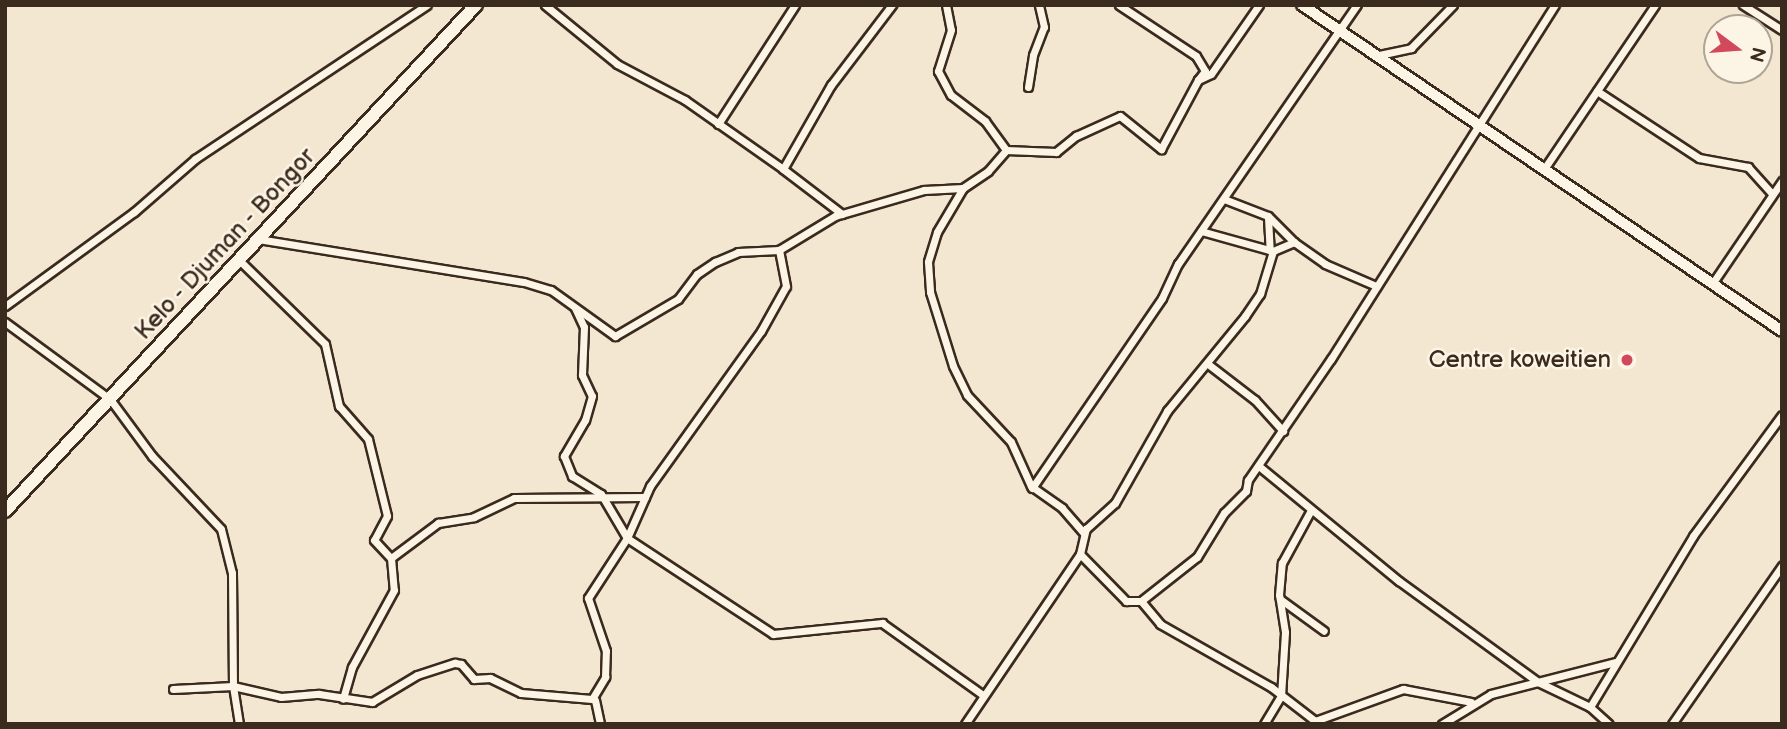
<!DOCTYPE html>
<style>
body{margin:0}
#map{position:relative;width:1787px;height:729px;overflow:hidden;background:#f3e7d1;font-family:"Balsamiq Sans",sans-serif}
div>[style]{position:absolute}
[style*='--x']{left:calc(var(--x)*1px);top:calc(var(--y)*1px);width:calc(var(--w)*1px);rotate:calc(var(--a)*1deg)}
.roads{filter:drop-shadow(2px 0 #3b2a1e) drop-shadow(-2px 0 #3b2a1e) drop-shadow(0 2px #3b2a1e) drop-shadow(0 -2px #3b2a1e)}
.street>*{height:7px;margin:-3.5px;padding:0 3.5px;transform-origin:3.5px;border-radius:3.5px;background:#fcf5e5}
.secondary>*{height:10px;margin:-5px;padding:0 5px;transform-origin:5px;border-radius:5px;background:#fcf5e5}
.highway>*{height:12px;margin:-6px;padding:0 6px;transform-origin:6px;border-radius:6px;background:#fcf5e5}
.dots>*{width:19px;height:19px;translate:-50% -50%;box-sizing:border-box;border:4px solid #fcf5e5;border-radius:50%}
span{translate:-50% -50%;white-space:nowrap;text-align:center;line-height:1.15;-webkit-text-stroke:5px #fcf5e5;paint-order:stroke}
.street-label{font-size:24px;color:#3b2a1e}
.poi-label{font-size:24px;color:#3b2a1e}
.right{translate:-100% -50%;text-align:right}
.frame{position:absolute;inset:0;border:7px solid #3b2a1e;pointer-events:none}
.north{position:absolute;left:1703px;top:14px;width:70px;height:70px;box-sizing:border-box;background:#fcf5e5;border:2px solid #afa495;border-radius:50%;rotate:106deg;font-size:19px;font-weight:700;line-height:28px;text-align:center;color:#3b2a1e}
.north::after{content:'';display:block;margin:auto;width:24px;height:32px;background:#d1495b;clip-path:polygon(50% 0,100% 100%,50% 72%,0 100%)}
</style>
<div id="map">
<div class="roads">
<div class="street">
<i style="--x:545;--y:5;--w:93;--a:39.3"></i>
<i style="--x:617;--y:64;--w:77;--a:27.9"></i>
<i style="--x:685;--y:100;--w:120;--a:35.1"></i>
<i style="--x:946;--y:5;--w:25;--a:79"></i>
<i style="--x:951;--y:30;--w:43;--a:107.6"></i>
<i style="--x:938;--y:71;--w:27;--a:62"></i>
<i style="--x:951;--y:95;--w:43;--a:37.4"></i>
<i style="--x:985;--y:121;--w:36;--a:54"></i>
<i style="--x:1119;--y:5;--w:92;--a:33.5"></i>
<i style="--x:1196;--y:56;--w:17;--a:59"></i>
<i style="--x:1205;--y:71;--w:11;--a:128"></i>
<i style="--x:1743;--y:5;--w:46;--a:32.7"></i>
<i style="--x:1379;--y:55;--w:33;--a:-12"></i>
<i style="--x:1411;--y:48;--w:60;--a:-45.7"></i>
<i style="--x:1028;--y:87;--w:32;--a:-81"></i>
<i style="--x:1033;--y:55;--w:30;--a:-69"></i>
<i style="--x:1044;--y:27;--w:23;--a:-103"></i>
<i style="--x:1597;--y:91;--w:122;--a:33.3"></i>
<i style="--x:1699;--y:158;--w:50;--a:10.4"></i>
<i style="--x:1748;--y:167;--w:36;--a:48"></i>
<i style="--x:718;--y:124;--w:142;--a:-57.1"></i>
<i style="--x:1544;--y:169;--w:198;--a:-55.9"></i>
<i style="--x:963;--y:188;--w:51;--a:120.6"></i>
<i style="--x:937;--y:232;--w:31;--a:107"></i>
<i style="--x:928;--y:262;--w:30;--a:86"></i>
<i style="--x:930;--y:292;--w:77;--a:72.7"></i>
<i style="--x:953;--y:366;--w:32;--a:64"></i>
<i style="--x:967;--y:395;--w:64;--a:46.9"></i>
<i style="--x:1011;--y:442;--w:48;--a:65.6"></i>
<i style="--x:1031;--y:486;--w:38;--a:35"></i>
<i style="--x:1062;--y:508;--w:33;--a:49"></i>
<i style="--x:1224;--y:199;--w:47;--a:21.1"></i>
<i style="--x:1268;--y:216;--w:37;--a:45"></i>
<i style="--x:842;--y:214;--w:74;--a:-142.7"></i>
<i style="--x:783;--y:169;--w:97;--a:-60.3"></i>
<i style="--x:831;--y:85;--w:101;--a:-52.7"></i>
<i style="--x:1268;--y:217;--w:33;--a:87"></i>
<i style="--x:1201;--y:231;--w:75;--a:15.5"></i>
<i style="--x:258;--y:239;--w:269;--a:9.2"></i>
<i style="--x:524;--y:282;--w:28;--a:17"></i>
<i style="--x:551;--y:290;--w:79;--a:35.7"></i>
<i style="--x:615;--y:336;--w:73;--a:-30.4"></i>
<i style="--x:678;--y:299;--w:31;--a:-53"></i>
<i style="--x:697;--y:274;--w:22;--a:-34"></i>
<i style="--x:715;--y:262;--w:25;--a:-23"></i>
<i style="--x:738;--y:252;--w:41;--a:-2.8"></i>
<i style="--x:779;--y:250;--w:66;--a:-31.3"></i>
<i style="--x:835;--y:216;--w:93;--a:-16.3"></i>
<i style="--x:924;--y:190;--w:39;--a:-3"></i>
<i style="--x:963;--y:188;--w:30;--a:-34"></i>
<i style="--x:988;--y:171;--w:28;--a:-49"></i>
<i style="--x:1006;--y:150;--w:50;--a:2.3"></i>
<i style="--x:1056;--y:152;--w:26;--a:-39"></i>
<i style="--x:1076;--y:136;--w:48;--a:-24.4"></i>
<i style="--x:1120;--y:116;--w:53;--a:38.8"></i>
<i style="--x:1161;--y:149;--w:78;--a:-61.8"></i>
<i style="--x:1198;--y:80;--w:14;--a:-25"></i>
<i style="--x:1211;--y:74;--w:84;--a:-55.2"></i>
<i style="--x:239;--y:260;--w:120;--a:44.3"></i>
<i style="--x:325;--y:344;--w:64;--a:77.3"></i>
<i style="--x:339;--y:406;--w:44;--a:48.7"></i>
<i style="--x:368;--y:439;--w:79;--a:76.1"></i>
<i style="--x:387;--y:516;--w:27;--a:118"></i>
<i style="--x:374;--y:540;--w:25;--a:47"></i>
<i style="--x:391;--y:558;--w:32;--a:85"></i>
<i style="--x:394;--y:590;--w:88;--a:118.6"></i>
<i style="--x:352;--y:667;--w:33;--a:106"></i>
<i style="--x:1712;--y:284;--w:125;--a:-55.8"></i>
<i style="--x:5;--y:306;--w:160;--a:-36.1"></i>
<i style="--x:134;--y:212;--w:81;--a:-41"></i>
<i style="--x:195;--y:159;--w:278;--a:-33.6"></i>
<i style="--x:575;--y:308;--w:21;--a:65"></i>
<i style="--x:584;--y:327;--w:48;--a:92.4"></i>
<i style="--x:582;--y:375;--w:23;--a:65"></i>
<i style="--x:592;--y:396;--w:25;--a:106"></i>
<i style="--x:585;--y:420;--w:42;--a:120.3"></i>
<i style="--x:564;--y:456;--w:22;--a:68"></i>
<i style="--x:572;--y:476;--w:34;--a:32"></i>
<i style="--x:601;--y:494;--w:51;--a:59.4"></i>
<i style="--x:5;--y:322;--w:130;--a:36.3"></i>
<i style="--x:110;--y:399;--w:71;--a:53.6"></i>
<i style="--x:152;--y:456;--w:100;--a:46.6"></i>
<i style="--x:221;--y:529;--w:45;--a:76"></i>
<i style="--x:232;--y:573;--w:113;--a:89.5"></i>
<i style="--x:233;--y:686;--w:38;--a:81"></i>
<i style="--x:1208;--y:364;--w:59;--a:37.5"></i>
<i style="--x:1255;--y:400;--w:42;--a:47.9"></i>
<i style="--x:1260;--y:467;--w:180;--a:39.4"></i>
<i style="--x:1399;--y:581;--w:172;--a:36"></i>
<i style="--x:1538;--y:682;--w:58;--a:25.7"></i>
<i style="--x:1590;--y:707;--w:25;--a:42"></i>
<i style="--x:1032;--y:488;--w:230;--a:-55.6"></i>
<i style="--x:1162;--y:298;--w:38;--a:-65"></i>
<i style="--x:1178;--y:264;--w:315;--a:-55.4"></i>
<i style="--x:627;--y:538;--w:57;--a:-66.1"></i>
<i style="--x:650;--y:486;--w:191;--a:-54.4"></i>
<i style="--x:761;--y:331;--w:51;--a:-60.9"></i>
<i style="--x:786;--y:286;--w:37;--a:-101"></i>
<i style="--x:1080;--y:554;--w:66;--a:45.6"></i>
<i style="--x:1126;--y:601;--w:15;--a:0"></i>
<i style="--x:1141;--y:601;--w:71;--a:-38.2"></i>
<i style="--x:1197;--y:557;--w:52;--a:-58.5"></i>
<i style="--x:1224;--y:513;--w:31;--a:-45"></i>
<i style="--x:1246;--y:491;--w:11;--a:-80"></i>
<i style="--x:1248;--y:480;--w:147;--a:-55.6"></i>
<i style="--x:1331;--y:359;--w:419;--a:-57.7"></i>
<i style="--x:391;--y:558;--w:59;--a:-36.7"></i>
<i style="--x:438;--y:523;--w:36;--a:-9"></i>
<i style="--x:474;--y:517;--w:44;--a:-25.4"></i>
<i style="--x:514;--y:498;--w:131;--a:-0.4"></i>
<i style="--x:1280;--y:599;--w:54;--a:36"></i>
<i style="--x:1141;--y:601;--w:30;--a:50"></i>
<i style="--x:1160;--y:624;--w:128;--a:29.6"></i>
<i style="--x:1271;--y:687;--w:61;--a:37.6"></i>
<i style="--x:173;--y:689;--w:60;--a:-2.9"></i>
<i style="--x:233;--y:686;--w:49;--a:12.9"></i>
<i style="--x:281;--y:697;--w:38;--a:-5"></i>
<i style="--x:319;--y:694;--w:54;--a:8.6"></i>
<i style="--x:372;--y:702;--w:52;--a:-31"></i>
<i style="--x:417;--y:675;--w:40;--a:-18"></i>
<i style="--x:455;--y:663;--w:6;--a:9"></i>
<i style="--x:461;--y:664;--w:20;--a:49"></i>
<i style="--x:474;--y:679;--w:16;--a:-4"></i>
<i style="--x:490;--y:678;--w:34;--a:26"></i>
<i style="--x:521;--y:693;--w:71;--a:4.8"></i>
<i style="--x:592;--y:699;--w:26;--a:-59"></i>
<i style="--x:605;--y:677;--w:26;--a:-88"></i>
<i style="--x:606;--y:651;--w:56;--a:-108.8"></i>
<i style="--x:588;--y:598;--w:72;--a:-57"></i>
<i style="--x:627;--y:538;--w:175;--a:33.3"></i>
<i style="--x:773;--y:634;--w:110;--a:-5.8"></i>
<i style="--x:882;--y:623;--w:124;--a:35.5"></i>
<i style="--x:595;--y:700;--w:25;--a:78"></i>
<i style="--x:1590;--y:707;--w:200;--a:-58.9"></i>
<i style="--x:1693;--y:536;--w:150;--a:-53.7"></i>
<i style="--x:1315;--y:721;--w:94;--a:-20"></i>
<i style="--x:1403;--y:689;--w:69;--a:10.8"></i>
<i style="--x:965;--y:724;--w:205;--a:-55.9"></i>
<i style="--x:1080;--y:554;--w:26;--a:-77"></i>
<i style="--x:1086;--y:529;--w:39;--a:-42"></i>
<i style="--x:1115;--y:503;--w:106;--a:-60.5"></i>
<i style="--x:1167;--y:411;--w:123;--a:-50.6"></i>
<i style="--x:1245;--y:316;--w:27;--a:-56"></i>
<i style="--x:1260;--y:294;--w:45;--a:-73.2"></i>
<i style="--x:1273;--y:251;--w:23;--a:-23"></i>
<i style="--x:1294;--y:242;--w:38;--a:35"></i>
<i style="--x:1325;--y:264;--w:56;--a:23.3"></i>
<i style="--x:1264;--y:724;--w:33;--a:-59"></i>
<i style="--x:1281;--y:696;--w:64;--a:-86.4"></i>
<i style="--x:1285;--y:632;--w:37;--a:-99"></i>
<i style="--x:1279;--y:595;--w:32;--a:-85"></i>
<i style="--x:1282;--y:563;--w:60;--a:-61.3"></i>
<i style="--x:1442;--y:724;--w:57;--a:-31.5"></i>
<i style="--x:1491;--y:694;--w:129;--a:-14.4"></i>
<i style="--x:1672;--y:724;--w:193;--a:-55.2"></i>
</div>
<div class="secondary">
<i style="--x:1302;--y:5;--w:580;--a:34.18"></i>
</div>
<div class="highway">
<i style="--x:5;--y:511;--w:691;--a:-47.05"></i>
</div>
</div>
<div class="dots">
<i style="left:1627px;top:360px;background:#d1495b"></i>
</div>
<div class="street-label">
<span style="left:225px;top:244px;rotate:-47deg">Kelo - Djuman - Bongor</span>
</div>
<div class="poi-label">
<span class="right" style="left:1611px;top:360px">Centre koweitien</span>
</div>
<div class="frame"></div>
<div class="north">N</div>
</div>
